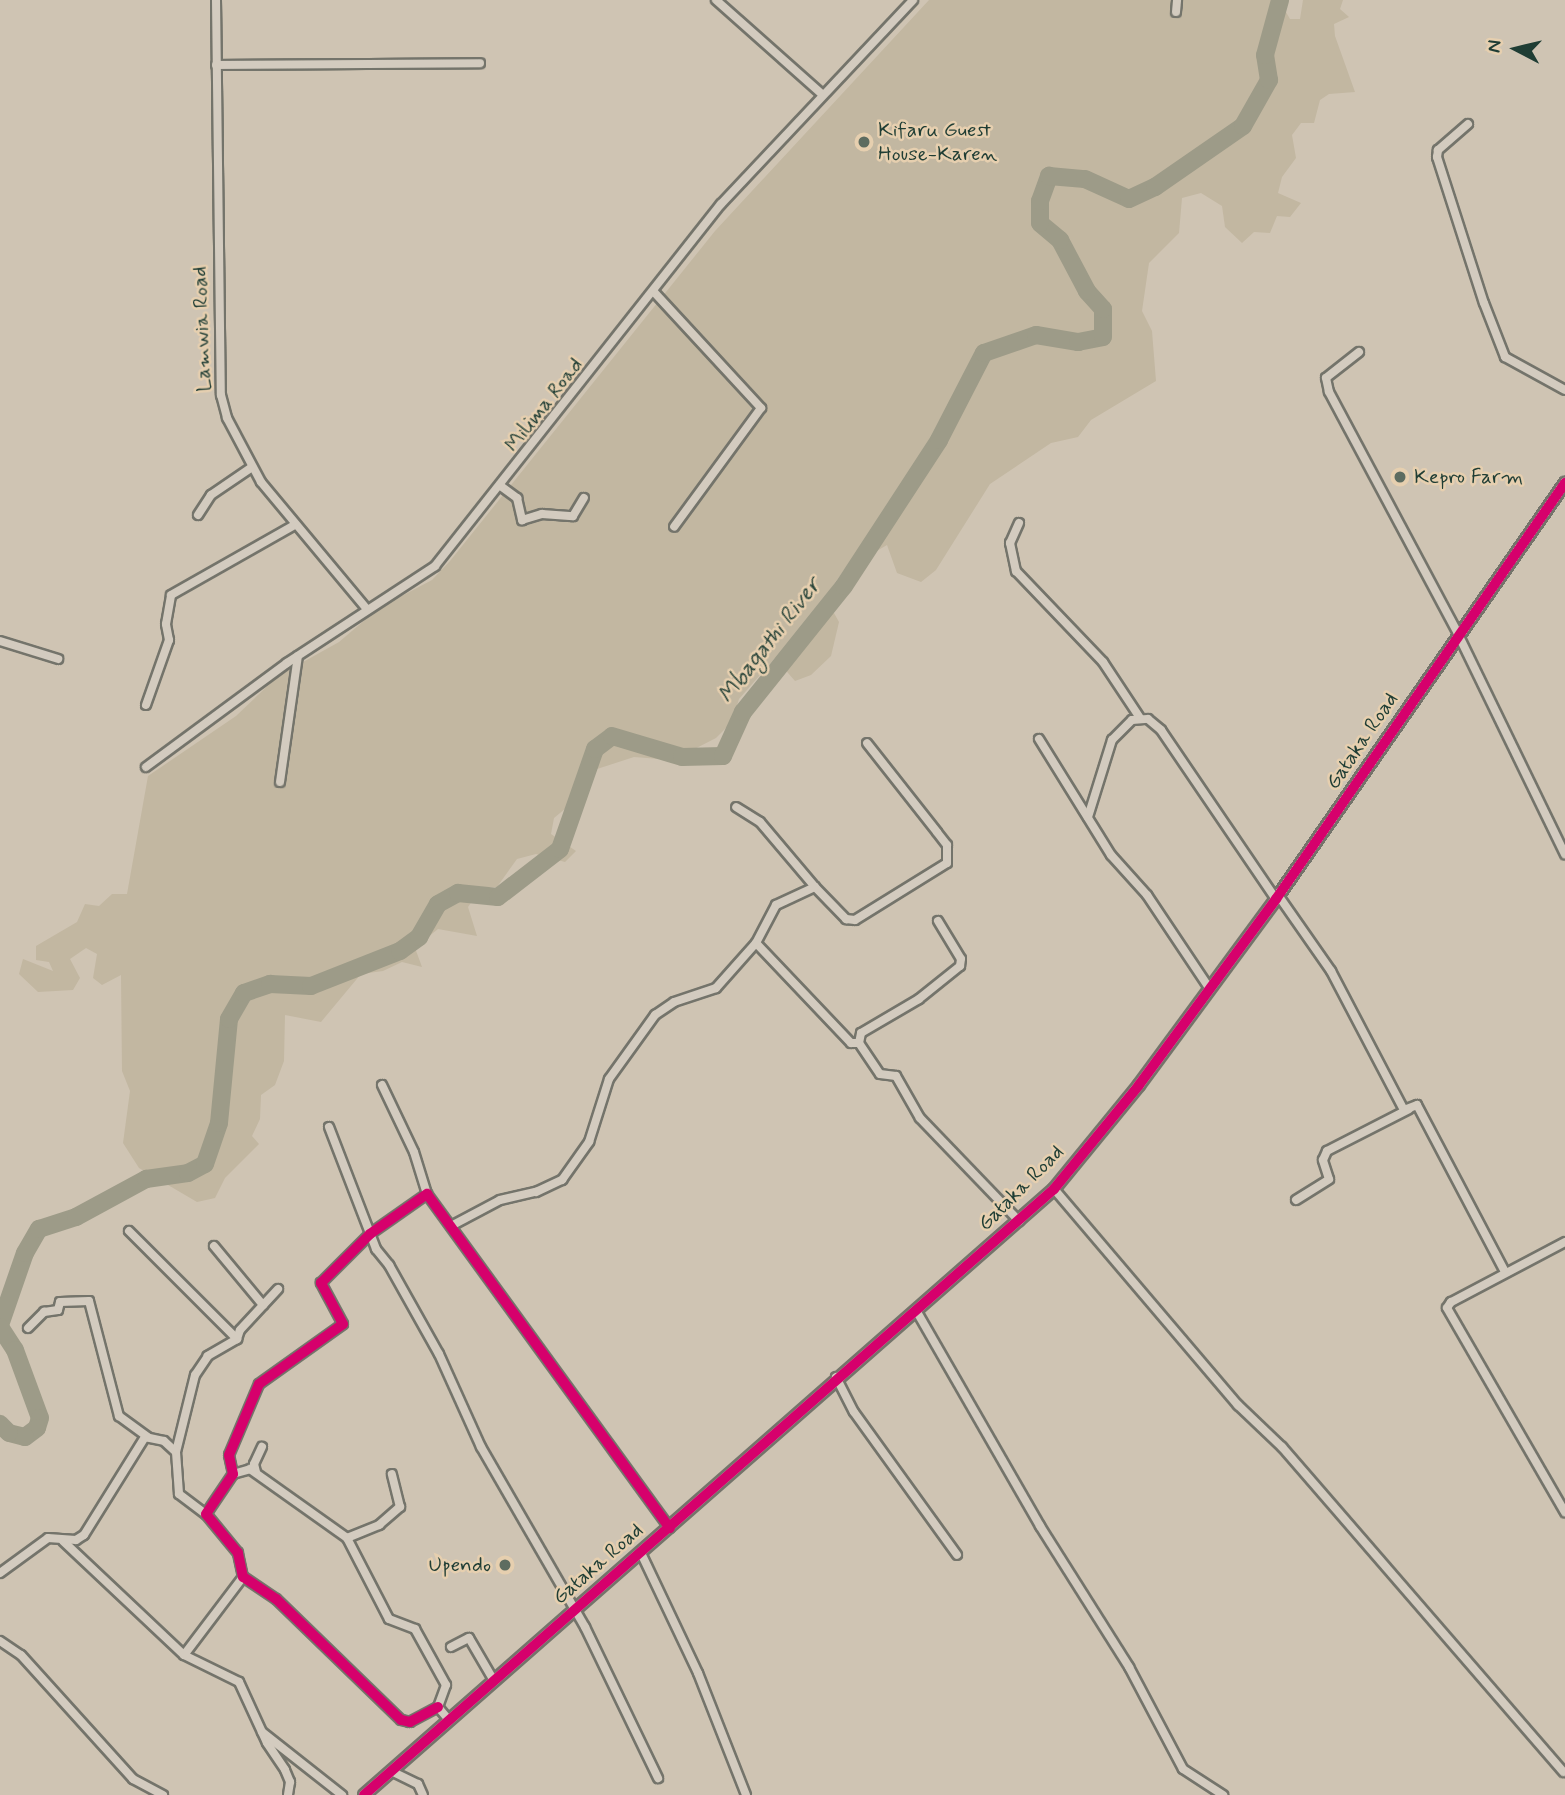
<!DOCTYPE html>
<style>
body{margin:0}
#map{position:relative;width:1565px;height:1795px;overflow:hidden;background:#cfc4b3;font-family:Mynerve,sans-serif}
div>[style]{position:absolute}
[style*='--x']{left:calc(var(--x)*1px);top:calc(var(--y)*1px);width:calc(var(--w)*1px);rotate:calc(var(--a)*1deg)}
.green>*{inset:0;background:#c2b7a1}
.river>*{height:18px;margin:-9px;padding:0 9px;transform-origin:9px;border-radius:9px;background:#9d9b88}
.roads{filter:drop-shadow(2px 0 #74746b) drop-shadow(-2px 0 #74746b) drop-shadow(0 2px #74746b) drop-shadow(0 -2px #74746b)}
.street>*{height:8px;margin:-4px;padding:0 4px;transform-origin:4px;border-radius:4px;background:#d3cbbf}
.secondary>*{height:10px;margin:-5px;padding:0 5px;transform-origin:5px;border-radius:5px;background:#d3cbbf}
.cycleway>*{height:10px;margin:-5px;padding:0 5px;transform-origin:5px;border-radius:5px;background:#d6006c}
.dots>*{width:19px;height:19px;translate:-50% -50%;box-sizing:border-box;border:4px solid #e6cfaf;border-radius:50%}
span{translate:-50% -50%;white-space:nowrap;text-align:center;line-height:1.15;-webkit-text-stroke:5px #e6cfaf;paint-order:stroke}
.poi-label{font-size:21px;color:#1f3d34}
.left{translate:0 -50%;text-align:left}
.right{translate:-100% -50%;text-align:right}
.street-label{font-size:21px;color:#1f3d34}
.water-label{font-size:23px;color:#2a453a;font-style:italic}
.north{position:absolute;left:1481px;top:14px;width:70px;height:70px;-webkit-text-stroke:5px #e6cfaf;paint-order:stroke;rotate:277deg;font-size:19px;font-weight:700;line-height:28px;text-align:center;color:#1f3d34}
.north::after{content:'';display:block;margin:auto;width:24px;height:32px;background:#1f3d34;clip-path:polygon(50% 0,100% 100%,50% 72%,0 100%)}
</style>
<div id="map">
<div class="green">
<i style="clip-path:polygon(929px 0,1279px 0,1290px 19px,1300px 19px,1303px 0,1343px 0,1340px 9px,1349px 17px,1334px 24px,1335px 36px,1355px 92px,1329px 94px,1320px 100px,1314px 123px,1301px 123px,1292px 135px,1296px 158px,1282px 177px,1278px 193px,1301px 203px,1290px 217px,1277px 216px,1270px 233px,1254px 232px,1242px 243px,1225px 227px,1222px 206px,1201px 193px,1182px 198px,1179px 233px,1149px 263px,1142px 311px,1152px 331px,1156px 381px,1091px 420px,1078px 437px,1051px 443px,990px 484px,936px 570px,921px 582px,897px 573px,887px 545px,844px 570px,825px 597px,839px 622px,831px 656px,811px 675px,795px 681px,775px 658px,739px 699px,732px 722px,716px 738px,673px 760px,634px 757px,594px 770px,583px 794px,554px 818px,551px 834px,576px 851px,565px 862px,536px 854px,517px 859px,497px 887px,482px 887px,468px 907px,477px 936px,438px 929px,428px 937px,411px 937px,422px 967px,402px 962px,383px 971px,361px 974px,321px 1022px,285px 1015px,284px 1061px,275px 1085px,261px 1095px,260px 1119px,252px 1136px,259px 1144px,225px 1178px,215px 1198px,197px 1202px,139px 1168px,123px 1143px,130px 1091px,122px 1071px,121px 975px,102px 985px,93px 978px,97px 954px,86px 948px,70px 959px,80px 978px,73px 990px,38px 992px,19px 974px,23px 959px,53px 971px,49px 962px,36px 960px,36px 946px,77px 922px,85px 904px,99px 906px,112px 894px,127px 894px,148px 776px,236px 716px,278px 676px,339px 642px,379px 608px,432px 580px,450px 561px,715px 231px)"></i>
</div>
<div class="river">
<i style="--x:0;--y:1325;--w:76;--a:-70.9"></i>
<i style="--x:25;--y:1253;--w:28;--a:-60"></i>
<i style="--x:39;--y:1229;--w:39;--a:-18"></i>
<i style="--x:76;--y:1217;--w:80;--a:-28.5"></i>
<i style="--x:146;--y:1179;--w:42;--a:-8.1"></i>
<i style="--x:188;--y:1173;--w:19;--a:-28"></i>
<i style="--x:205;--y:1164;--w:43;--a:-71.1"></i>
<i style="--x:219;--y:1123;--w:104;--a:-84.5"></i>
<i style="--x:229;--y:1019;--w:30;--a:-60"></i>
<i style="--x:244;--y:993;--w:28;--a:-19"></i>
<i style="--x:270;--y:984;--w:41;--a:2.8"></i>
<i style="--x:311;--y:986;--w:96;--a:-21.5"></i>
<i style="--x:400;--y:951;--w:24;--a:-36"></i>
<i style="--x:419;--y:937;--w:38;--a:-60"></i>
<i style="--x:438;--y:904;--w:23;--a:-29"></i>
<i style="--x:458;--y:893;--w:40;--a:5.7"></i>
<i style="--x:498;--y:897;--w:78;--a:-37.7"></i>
<i style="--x:560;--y:849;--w:106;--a:-70.7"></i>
<i style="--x:595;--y:749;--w:21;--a:-37"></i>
<i style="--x:612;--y:736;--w:73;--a:16.7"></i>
<i style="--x:682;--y:757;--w:41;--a:-1.4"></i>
<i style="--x:723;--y:756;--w:48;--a:-65.6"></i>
<i style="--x:743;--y:712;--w:161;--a:-51.3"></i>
<i style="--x:844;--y:586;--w:174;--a:-56.9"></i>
<i style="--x:939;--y:440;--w:98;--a:-62.7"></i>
<i style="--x:984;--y:353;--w:55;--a:-19.1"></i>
<i style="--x:1036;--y:335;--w:43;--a:9.5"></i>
<i style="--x:1078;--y:342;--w:25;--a:-11"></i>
<i style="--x:1103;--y:337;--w:28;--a:-90"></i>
<i style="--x:1103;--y:309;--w:24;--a:-132"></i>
<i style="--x:1087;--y:291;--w:58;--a:-117.9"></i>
<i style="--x:1060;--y:240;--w:26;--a:-140"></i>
<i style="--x:1040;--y:223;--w:22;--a:-90"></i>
<i style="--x:1040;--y:201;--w:27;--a:-70"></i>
<i style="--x:1049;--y:176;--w:36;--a:5"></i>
<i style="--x:1085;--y:179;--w:48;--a:24.4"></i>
<i style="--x:1129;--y:199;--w:29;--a:-25"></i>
<i style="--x:1155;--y:187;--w:107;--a:-34.7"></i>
<i style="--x:1243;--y:126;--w:53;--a:-60.5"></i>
<i style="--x:1269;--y:80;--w:25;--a:-99"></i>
<i style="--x:1265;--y:55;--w:57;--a:-74.7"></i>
<i style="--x:0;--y:1327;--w:27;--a:57"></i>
<i style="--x:15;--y:1350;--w:72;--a:69.8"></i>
<i style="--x:40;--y:1418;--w:10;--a:107"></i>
<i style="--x:37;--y:1428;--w:15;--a:143"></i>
<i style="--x:25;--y:1437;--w:16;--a:-166"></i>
<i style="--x:9;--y:1433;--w:13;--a:-135"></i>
</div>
<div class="roads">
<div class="street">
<i style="--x:216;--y:0;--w:395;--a:89.3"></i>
<i style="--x:221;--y:395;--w:24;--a:75"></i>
<i style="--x:227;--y:418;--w:72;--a:62"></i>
<i style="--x:261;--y:482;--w:165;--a:50.2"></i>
<i style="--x:716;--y:0;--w:142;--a:41.6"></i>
<i style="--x:1176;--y:12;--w:12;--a:-85"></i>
<i style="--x:216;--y:65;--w:264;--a:-0.4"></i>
<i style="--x:1468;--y:124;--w:40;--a:139"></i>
<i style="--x:1438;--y:150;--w:7;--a:98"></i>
<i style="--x:1437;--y:157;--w:153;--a:72.2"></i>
<i style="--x:1484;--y:303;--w:58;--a:68.7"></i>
<i style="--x:1505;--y:357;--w:68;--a:28.8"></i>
<i style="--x:654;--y:292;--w:158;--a:47.3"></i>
<i style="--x:761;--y:408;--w:147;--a:126.2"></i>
<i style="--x:1359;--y:352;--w:42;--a:141.8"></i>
<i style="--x:1326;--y:378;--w:14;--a:78"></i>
<i style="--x:1329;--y:392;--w:274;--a:61.9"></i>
<i style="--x:1458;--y:634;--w:245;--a:64.1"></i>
<i style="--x:502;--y:487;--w:19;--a:36"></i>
<i style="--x:517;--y:498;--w:23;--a:77"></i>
<i style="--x:522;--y:520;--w:21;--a:-17"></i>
<i style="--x:542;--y:514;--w:31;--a:4"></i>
<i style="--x:573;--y:516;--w:21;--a:-59"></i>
<i style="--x:198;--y:515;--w:24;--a:-57"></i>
<i style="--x:211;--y:495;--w:50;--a:-34.3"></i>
<i style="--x:1019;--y:523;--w:22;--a:114"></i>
<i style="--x:1010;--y:543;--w:29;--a:78"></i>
<i style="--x:1016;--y:571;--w:126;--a:46.3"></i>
<i style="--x:1103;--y:662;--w:67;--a:56.5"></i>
<i style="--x:0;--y:641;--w:61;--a:17.2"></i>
<i style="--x:146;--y:705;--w:69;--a:-70.5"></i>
<i style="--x:169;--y:640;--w:16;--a:-101"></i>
<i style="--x:166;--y:624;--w:29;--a:-80"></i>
<i style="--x:171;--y:595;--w:140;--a:-29.5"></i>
<i style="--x:1039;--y:739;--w:137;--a:58.2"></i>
<i style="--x:1111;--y:855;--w:54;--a:48"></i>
<i style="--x:1147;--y:895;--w:113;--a:56.2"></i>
<i style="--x:146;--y:767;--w:175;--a:-36.4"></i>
<i style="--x:287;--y:663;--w:177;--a:-33.2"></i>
<i style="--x:435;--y:566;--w:461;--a:-51.7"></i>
<i style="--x:721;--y:204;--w:280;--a:-46.7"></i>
<i style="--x:280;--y:782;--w:127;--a:-81.9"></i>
<i style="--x:1088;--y:817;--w:81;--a:-72.7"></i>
<i style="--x:1112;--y:740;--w:28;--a:-45"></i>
<i style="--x:1132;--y:720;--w:16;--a:-4"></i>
<i style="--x:1148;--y:719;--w:17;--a:40"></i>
<i style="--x:1161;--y:730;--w:204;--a:55.8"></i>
<i style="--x:815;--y:887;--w:45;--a:45.9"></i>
<i style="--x:846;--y:919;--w:9;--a:6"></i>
<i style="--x:855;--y:920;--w:108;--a:-31.8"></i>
<i style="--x:947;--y:863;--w:18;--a:-90"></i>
<i style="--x:947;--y:845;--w:16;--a:-128"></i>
<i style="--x:937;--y:832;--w:113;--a:-128.2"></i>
<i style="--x:1278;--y:895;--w:93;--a:55.1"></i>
<i style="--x:1331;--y:971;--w:157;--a:62.3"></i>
<i style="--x:1404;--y:1110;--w:14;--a:-21"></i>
<i style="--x:1417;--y:1105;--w:189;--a:62.2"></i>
<i style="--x:938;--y:921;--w:44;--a:58.8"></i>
<i style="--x:961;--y:959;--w:7;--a:98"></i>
<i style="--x:960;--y:966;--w:53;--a:141.2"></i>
<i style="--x:919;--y:999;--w:67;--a:149.6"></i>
<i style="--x:861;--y:1033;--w:10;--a:101"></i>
<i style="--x:859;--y:1043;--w:37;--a:56"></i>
<i style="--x:880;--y:1074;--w:16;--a:7"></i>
<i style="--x:896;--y:1076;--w:48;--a:60.3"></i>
<i style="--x:920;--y:1118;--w:143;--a:46.1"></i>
<i style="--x:756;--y:943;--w:138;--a:46.5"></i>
<i style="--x:851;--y:1043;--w:8;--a:0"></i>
<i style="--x:382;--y:1085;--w:74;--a:64.5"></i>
<i style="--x:414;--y:1152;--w:44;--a:72.8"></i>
<i style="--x:329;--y:1127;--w:131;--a:68.9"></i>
<i style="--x:376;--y:1249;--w:21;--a:51"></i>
<i style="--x:389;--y:1265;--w:102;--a:60.7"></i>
<i style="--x:439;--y:1354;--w:102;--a:65.7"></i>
<i style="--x:481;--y:1447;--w:208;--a:60"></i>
<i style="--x:585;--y:1627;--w:168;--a:64.2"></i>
<i style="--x:1054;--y:1189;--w:284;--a:49.6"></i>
<i style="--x:1238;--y:1405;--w:61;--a:43.7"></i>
<i style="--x:1282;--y:1447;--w:430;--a:49.1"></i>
<i style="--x:1296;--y:1200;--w:39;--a:-32"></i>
<i style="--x:1329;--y:1179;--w:20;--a:-108"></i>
<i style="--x:1323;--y:1160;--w:10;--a:-66"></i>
<i style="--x:1327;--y:1151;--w:92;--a:-27.1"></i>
<i style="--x:451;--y:1226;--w:55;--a:-28"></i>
<i style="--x:500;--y:1200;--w:37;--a:-13"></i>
<i style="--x:536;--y:1192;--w:29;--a:-25"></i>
<i style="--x:562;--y:1180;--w:47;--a:-54.6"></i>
<i style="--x:589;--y:1142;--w:66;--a:-72.4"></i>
<i style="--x:609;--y:1079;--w:79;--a:-54.3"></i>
<i style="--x:655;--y:1015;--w:23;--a:-34"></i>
<i style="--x:674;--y:1002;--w:44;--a:-18.4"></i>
<i style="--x:716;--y:988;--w:60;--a:-48.4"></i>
<i style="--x:756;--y:943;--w:43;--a:-62.2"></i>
<i style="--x:776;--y:905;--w:43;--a:-24.8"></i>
<i style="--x:815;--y:887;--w:85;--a:-130.2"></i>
<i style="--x:760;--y:822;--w:28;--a:-148"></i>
<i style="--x:129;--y:1231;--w:153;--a:45"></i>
<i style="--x:237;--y:1339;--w:34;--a:150"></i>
<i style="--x:208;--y:1356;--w:23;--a:124"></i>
<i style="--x:195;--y:1375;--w:79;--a:103.9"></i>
<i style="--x:176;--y:1452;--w:42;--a:85.9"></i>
<i style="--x:179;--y:1494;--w:34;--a:37"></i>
<i style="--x:1565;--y:1242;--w:129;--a:152.2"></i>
<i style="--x:1451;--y:1302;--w:7;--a:124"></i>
<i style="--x:1447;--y:1308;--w:236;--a:60"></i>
<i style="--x:214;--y:1246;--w:77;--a:50.3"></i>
<i style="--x:917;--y:1312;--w:247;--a:60.1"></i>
<i style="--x:1040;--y:1526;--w:167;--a:57.7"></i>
<i style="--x:1129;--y:1667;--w:115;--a:62.1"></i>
<i style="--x:1183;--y:1769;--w:48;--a:33"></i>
<i style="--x:28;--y:1328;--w:23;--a:-45"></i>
<i style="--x:44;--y:1312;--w:14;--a:-8"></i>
<i style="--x:58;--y:1310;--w:8;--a:-76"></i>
<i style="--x:60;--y:1302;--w:29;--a:-2"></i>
<i style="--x:89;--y:1301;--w:119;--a:75.4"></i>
<i style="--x:119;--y:1416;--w:36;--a:36"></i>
<i style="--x:237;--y:1339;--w:9;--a:-72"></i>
<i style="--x:240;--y:1330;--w:56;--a:-47.2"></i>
<i style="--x:836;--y:1377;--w:39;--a:63"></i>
<i style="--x:854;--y:1412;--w:176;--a:54.2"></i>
<i style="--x:256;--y:1472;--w:8;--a:-104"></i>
<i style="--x:254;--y:1464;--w:19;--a:-65"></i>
<i style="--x:233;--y:1474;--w:18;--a:-16"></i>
<i style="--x:250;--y:1469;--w:119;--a:35.4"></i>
<i style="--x:347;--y:1538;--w:91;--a:62.6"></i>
<i style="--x:389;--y:1619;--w:28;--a:21"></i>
<i style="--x:415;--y:1629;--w:64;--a:61"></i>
<i style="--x:446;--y:1685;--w:23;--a:110"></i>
<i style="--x:438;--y:1707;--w:16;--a:50"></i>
<i style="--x:347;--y:1538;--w:35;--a:-22"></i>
<i style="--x:379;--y:1525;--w:28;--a:-41"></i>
<i style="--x:400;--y:1507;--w:34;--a:-104"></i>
<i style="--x:63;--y:1541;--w:166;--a:43.3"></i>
<i style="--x:184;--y:1655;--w:61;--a:26.1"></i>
<i style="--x:239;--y:1682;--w:67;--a:65.3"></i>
<i style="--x:267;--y:1743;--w:32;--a:56"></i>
<i style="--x:285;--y:1770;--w:13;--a:67"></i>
<i style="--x:290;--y:1782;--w:13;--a:99"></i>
<i style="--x:641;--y:1553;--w:133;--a:64.6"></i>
<i style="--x:698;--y:1673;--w:131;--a:68.5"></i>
<i style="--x:0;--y:1573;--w:59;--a:-36.1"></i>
<i style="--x:48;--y:1538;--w:28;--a:4"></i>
<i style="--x:76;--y:1540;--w:9;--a:-32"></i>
<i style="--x:84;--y:1535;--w:115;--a:-58.1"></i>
<i style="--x:145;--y:1437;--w:19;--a:12"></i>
<i style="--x:164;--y:1441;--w:16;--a:43"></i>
<i style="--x:0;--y:1641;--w:25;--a:34"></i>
<i style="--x:21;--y:1655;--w:167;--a:47.9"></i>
<i style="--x:133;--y:1779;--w:34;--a:28"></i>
<i style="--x:451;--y:1647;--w:20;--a:-27"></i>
<i style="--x:469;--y:1638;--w:48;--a:59.7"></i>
<i style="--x:184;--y:1655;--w:98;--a:-52.9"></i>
<i style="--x:438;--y:1707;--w:32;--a:152"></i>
<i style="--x:410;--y:1722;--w:9;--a:-167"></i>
<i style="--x:401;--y:1720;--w:174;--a:-135.9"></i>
<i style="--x:276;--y:1599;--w:40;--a:-146"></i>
<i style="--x:243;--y:1577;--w:25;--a:-102"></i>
<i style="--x:238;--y:1553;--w:50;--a:-129.4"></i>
<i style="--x:206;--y:1514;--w:48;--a:-56"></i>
<i style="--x:233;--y:1474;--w:19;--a:-102"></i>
<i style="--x:229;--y:1455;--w:77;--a:-67.1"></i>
<i style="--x:259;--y:1384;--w:103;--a:-35.5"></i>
<i style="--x:343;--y:1324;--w:47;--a:-118.2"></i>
<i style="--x:321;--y:1283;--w:69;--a:-45"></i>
<i style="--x:370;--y:1234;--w:70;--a:-35.1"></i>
<i style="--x:427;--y:1194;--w:413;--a:54"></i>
<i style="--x:262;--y:1732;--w:102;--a:38.2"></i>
<i style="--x:391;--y:1771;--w:30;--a:26"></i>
<i style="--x:418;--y:1784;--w:12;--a:66"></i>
</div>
<div class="secondary">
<i style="--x:364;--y:1795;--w:918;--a:-41.29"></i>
<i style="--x:1054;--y:1189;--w:134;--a:-50.7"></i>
<i style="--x:1139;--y:1085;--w:231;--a:-53.6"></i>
<i style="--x:1276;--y:899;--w:507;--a:-55.21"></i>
</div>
</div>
<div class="cycleway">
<i style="--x:438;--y:1707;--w:32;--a:152"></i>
<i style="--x:410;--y:1722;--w:9;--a:-167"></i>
<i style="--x:401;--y:1720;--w:174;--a:-135.9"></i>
<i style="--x:276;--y:1599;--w:40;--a:-146"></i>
<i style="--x:243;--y:1577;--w:25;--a:-102"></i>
<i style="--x:238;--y:1553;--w:50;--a:-129.4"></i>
<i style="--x:206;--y:1514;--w:48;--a:-56"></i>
<i style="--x:233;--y:1474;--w:19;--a:-102"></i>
<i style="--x:229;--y:1455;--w:77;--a:-67.1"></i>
<i style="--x:259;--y:1384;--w:103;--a:-35.5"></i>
<i style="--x:343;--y:1324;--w:47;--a:-118.2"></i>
<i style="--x:321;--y:1283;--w:69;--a:-45"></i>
<i style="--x:370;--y:1234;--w:70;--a:-35.1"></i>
<i style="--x:427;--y:1194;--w:413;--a:54"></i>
<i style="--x:364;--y:1795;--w:918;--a:-41.29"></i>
<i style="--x:1054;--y:1189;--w:134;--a:-50.7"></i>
<i style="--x:1139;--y:1085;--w:231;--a:-53.6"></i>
<i style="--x:1276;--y:899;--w:507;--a:-55.21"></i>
</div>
<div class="dots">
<i style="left:864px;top:142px;background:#5d6c60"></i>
<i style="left:1400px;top:477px;background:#5d6c60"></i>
<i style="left:505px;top:1565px;background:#5d6c60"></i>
</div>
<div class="poi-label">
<span class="left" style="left:878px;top:142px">Kifaru Guest<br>House-Karen</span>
<span class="left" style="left:1414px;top:477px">Kepro Farm</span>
<span class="right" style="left:491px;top:1565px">Upendo</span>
</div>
<div class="street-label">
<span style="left:202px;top:329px;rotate:-92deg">Lamwia Road</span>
<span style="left:544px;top:405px;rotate:-52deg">Milima Road</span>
<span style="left:1362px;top:741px;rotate:-56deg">Gataka Road</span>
<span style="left:1021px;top:1188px;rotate:-45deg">Gataka Road</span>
<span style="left:598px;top:1564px;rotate:-41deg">Gataka Road</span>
</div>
<div class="water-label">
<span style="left:770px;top:641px;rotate:-52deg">Mbagathi River</span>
</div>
<div class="north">N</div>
</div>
